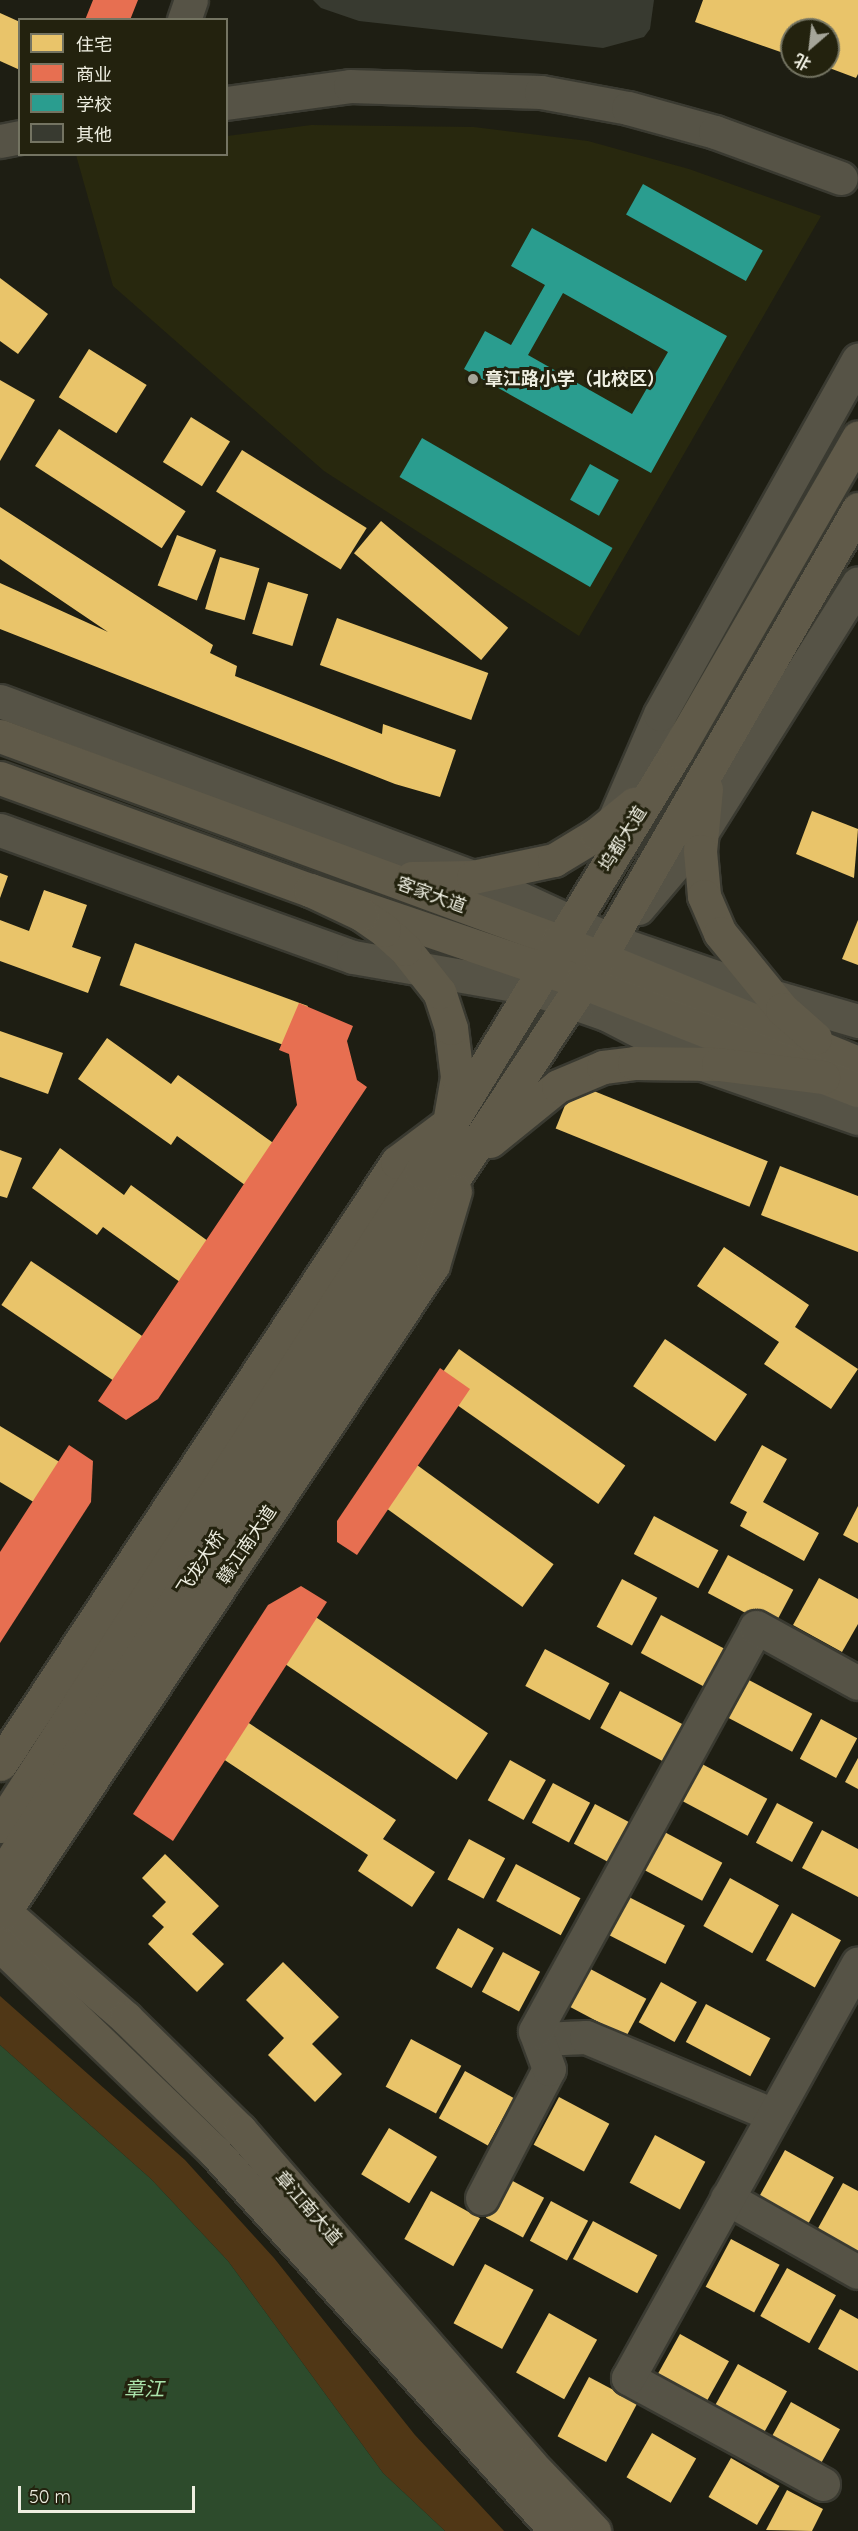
<!DOCTYPE html>
<meta charset="utf-8">
<style>
body{margin:0}
#map{position:relative;width:858px;height:2531px;overflow:hidden;background:#1e1e13;font-family:Quicksand,"Noto Sans SC",sans-serif}
div>[style]{position:absolute}
[style*='--x']{left:calc(var(--x)*1px);top:calc(var(--y)*1px);width:calc(var(--w)*1px);rotate:calc(var(--a)*1deg)}
.built>*{inset:0;background:#28280e}
.green>*{inset:0;background:#503716}
.water>*{inset:0;background:#2d4b2c}
.homes>*{inset:0;background:#e9c46a;transform-origin:0 0}
.shops>*{inset:0;background:#e76f51}
.schools>*{inset:0;background:#2a9d8f;transform-origin:0 0}
.building>*{inset:0;background:#383a30}
.roads{filter:drop-shadow(2px 0 #3a3a31) drop-shadow(-2px 0 #3a3a31) drop-shadow(0 2px #3a3a31) drop-shadow(0 -2px #3a3a31)}
.minor>*{height:33px;margin:-16.5px;padding:0 16.5px;transform-origin:16.5px;border-radius:16.5px;background:#565346}
.major>*{height:33px;margin:-16.5px;padding:0 16.5px;transform-origin:16.5px;border-radius:16.5px;background:#605a49}
.dots>*{width:16px;height:16px;translate:-50% -50%;box-sizing:border-box;border:3px solid #23220e;border-radius:50%}
span{translate:-50% -50%;white-space:nowrap;text-align:center;line-height:1.15;-webkit-text-stroke:6px #23220e;paint-order:stroke}
.poi-label{font-size:18px;color:#eeeee1;font-weight:700}
.left{translate:0 -50%;text-align:left}
.street-label{font-size:18px;color:#eeeee1}
.water-label{font-size:20px;color:#abe4ac;font-style:italic}
.legend{position:absolute;left:18px;top:18px;width:210px;height:138px;box-sizing:border-box;background:#23220e;border:2px solid #747462;margin:0;padding:8px 10px;list-style:none;font-size:18px;color:#eeeee1}
.legend li{display:flex;align-items:center;gap:12px;height:30px}
.legend b{width:30px;border:2px solid #747462}
.north{position:absolute;left:780px;top:18px;width:60px;height:60px;box-sizing:border-box;background:#23220e;border:2px solid #747462;border-radius:50%;rotate:208deg;font-size:16px;font-weight:700;line-height:24px;text-align:center;color:#eeeee1}
.north::after{content:'';display:block;margin:auto;width:21px;height:27px;background:#a5a599;clip-path:polygon(50% 0,100% 100%,50% 72%,0 100%)}
.scale{position:absolute;left:18px;top:2486px;width:177px;height:27px;box-sizing:border-box;border:3px solid #eeeee1;border-top:0;padding-left:8px;font-size:18px;line-height:21px;white-space:nowrap;color:#eeeee1;-webkit-text-stroke:4px #23220e;paint-order:stroke}
</style>
<div id="map">
<div class="built">
<i style="clip-path:polygon(311px 125px,474px 127px,588px 141px,689px 169px,821px 216px,579px 636px,324px 471px,113px 286px,76px 155px,226px 154px,227px 136px)"></i>
</div>
<div class="green">
<i style="clip-path:polygon(0 1996px,185px 2160px,274px 2258px,415px 2435px,504px 2531px,445px 2531px,383px 2473px,228px 2261px,151px 2179px,0 2045px)"></i>
</div>
<div class="water">
<i style="clip-path:polygon(0 2045px,151px 2179px,228px 2261px,383px 2473px,445px 2531px,0 2531px)"></i>
</div>
<div class="homes">
<i style="clip-path:polygon(703px 0,858px 0,858px 74px,856px 78px,824px 66px,828px 66px,828px 30px,792px 30px,792px 56px,695px 22px)"></i>
<i style="clip-path:polygon(0 13px,20px 22px,20px 70px,0 61px)"></i>
<i style="clip-path:polygon(0 278px,48px 314px,18px 354px,0 341px)"></i>
<i style="left:89px;top:349px;width:68px;height:57px;rotate:32deg"></i>
<i style="clip-path:polygon(0 380px,35px 400px,0 461px)"></i>
<i style="left:191px;top:417px;width:46px;height:53px;rotate:32deg"></i>
<i style="left:59px;top:429px;width:151px;height:44px;rotate:33deg"></i>
<i style="left:242px;top:450px;width:147px;height:49px;rotate:32deg"></i>
<i style="clip-path:polygon(0 507px,213px 645px,210px 653px,237px 666px,235px 676px,382px 734px,383px 724px,456px 750px,440px 797px,395px 784px,0 629px,0 583px,108px 632px,0 559px)"></i>
<i style="left:381px;top:521px;width:166px;height:42px;rotate:40deg"></i>
<i style="left:177px;top:535px;width:42px;height:54px;rotate:21deg"></i>
<i style="left:220px;top:557px;width:41px;height:54px;rotate:16deg"></i>
<i style="left:268px;top:582px;width:42px;height:54px;rotate:17deg"></i>
<i style="left:337px;top:618px;width:161px;height:50px;rotate:20deg"></i>
<i style="clip-path:polygon(812px 811px,858px 829px,854px 878px,796px 854px)"></i>
<i style="clip-path:polygon(0 873px,8px 876px,0 898px)"></i>
<i style="clip-path:polygon(44px 890px,87px 905px,72px 947px,101px 957px,88px 993px,0 961px,0 920px,29px 931px)"></i>
<i style="clip-path:polygon(858px 920px,858px 965px,842px 959px)"></i>
<i style="left:135px;top:943px;width:184px;height:45px;rotate:20deg"></i>
<i style="clip-path:polygon(0 1031px,63px 1053px,48px 1094px,0 1077px)"></i>
<i style="clip-path:polygon(107px 1038px,171px 1084px,178px 1075px,293px 1157px,263px 1198px,177px 1136px,171px 1145px,78px 1079px)"></i>
<i style="left:574px;top:1083px;width:209px;height:49px;rotate:22deg"></i>
<i style="clip-path:polygon(60px 1148px,124px 1195px,131px 1185px,234px 1260px,205px 1300px,103px 1227px,97px 1235px,32px 1188px)"></i>
<i style="clip-path:polygon(0 1150px,22px 1158px,7px 1198px,0 1196px)"></i>
<i style="clip-path:polygon(780px 1166px,858px 1196px,858px 1252px,761px 1215px)"></i>
<i style="clip-path:polygon(724px 1247px,809px 1305px,795px 1327px,858px 1369px,831px 1409px,764px 1364px,779px 1342px,697px 1286px)"></i>
<i style="left:31px;top:1261px;width:165px;height:53px;rotate:34deg"></i>
<i style="left:665px;top:1339px;width:99px;height:57px;rotate:34deg"></i>
<i style="left:459px;top:1349px;width:203px;height:47px;rotate:35deg"></i>
<i style="clip-path:polygon(0 1426px,81px 1475px,57px 1516px,0 1482px)"></i>
<i style="clip-path:polygon(762px 1445px,787px 1459px,763px 1502px,819px 1533px,804px 1561px,740px 1526px,747px 1512px,730px 1503px)"></i>
<i style="left:395px;top:1449px;width:196px;height:53px;rotate:36deg"></i>
<i style="clip-path:polygon(858px 1506px,858px 1543px,843px 1535px)"></i>
<i style="left:654px;top:1516px;width:73px;height:43px;rotate:28deg"></i>
<i style="left:728px;top:1555px;width:74px;height:43px;rotate:28deg"></i>
<i style="clip-path:polygon(819px 1578px,858px 1599px,858px 1624px,842px 1652px,793px 1625px)"></i>
<i style="left:622px;top:1579px;width:40px;height:54px;rotate:28deg"></i>
<i style="clip-path:polygon(0 1583px,8px 1589px,0 1602px)"></i>
<i style="left:289px;top:1599px;width:240px;height:56px;rotate:34deg"></i>
<i style="left:661px;top:1615px;width:74px;height:43px;rotate:28deg"></i>
<i style="left:545px;top:1649px;width:73px;height:42px;rotate:28deg"></i>
<i style="left:747px;top:1679px;width:74px;height:43px;rotate:28deg"></i>
<i style="left:620px;top:1691px;width:73px;height:42px;rotate:28deg"></i>
<i style="clip-path:polygon(223px 1706px,396px 1820px,383px 1839px,435px 1872px,412px 1907px,358px 1871px,368px 1855px,199px 1743px)"></i>
<i style="left:821px;top:1719px;width:41px;height:45px;rotate:28deg"></i>
<i style="clip-path:polygon(858px 1758px,858px 1789px,845px 1782px)"></i>
<i style="left:510px;top:1760px;width:41px;height:46px;rotate:29deg"></i>
<i style="left:702px;top:1764px;width:74px;height:42px;rotate:28deg"></i>
<i style="left:553px;top:1783px;width:42px;height:45px;rotate:28deg"></i>
<i style="left:777px;top:1803px;width:41px;height:45px;rotate:28deg"></i>
<i style="left:595px;top:1804px;width:41px;height:45px;rotate:28deg"></i>
<i style="left:657px;top:1828px;width:74px;height:43px;rotate:28deg"></i>
<i style="clip-path:polygon(822px 1830px,858px 1849px,858px 1897px,802px 1868px)"></i>
<i style="left:469px;top:1839px;width:41px;height:46px;rotate:28deg"></i>
<i style="clip-path:polygon(165px 1854px,219px 1906px,192px 1934px,224px 1964px,197px 1992px,148px 1944px,164px 1927px,152px 1916px,166px 1902px,142px 1878px)"></i>
<i style="left:516px;top:1864px;width:73px;height:42px;rotate:28deg"></i>
<i style="left:730px;top:1878px;width:56px;height:55px;rotate:29deg"></i>
<i style="left:619px;top:1892px;width:74px;height:43px;rotate:27deg"></i>
<i style="left:792px;top:1913px;width:56px;height:54px;rotate:29deg"></i>
<i style="left:458px;top:1928px;width:41px;height:46px;rotate:29deg"></i>
<i style="left:503px;top:1952px;width:42px;height:45px;rotate:28deg"></i>
<i style="clip-path:polygon(283px 1962px,339px 2017px,312px 2044px,342px 2074px,315px 2102px,268px 2055px,284px 2038px,246px 2000px)"></i>
<i style="left:581px;top:1964px;width:74px;height:43px;rotate:28deg"></i>
<i style="left:661px;top:1982px;width:41px;height:46px;rotate:29deg"></i>
<i style="left:706px;top:2004px;width:73px;height:43px;rotate:28deg"></i>
<i style="left:411px;top:2039px;width:57px;height:54px;rotate:28deg"></i>
<i style="left:465px;top:2071px;width:56px;height:54px;rotate:29deg"></i>
<i style="left:559px;top:2097px;width:57px;height:54px;rotate:28deg"></i>
<i style="left:389px;top:2128px;width:56px;height:54px;rotate:31deg"></i>
<i style="left:655px;top:2135px;width:57px;height:54px;rotate:28deg"></i>
<i style="left:785px;top:2150px;width:56px;height:54px;rotate:29deg"></i>
<i style="left:507px;top:2178px;width:42px;height:45px;rotate:28deg"></i>
<i style="clip-path:polygon(843px 2183px,858px 2191px,858px 2253px,817px 2230px)"></i>
<i style="left:431px;top:2191px;width:56px;height:55px;rotate:29deg"></i>
<i style="left:551px;top:2201px;width:42px;height:45px;rotate:28deg"></i>
<i style="left:593px;top:2221px;width:73px;height:43px;rotate:28deg"></i>
<i style="left:731px;top:2239px;width:55px;height:54px;rotate:28deg"></i>
<i style="left:485px;top:2264px;width:55px;height:67px;rotate:28deg"></i>
<i style="left:787px;top:2268px;width:56px;height:55px;rotate:29deg"></i>
<i style="clip-path:polygon(840px 2309px,858px 2319px,858px 2371px,818px 2349px)"></i>
<i style="left:549px;top:2313px;width:55px;height:68px;rotate:29deg"></i>
<i style="left:680px;top:2334px;width:56px;height:55px;rotate:29deg"></i>
<i style="left:738px;top:2364px;width:56px;height:54px;rotate:29deg"></i>
<i style="left:589px;top:2377px;width:55px;height:67px;rotate:28deg"></i>
<i style="left:791px;top:2402px;width:56px;height:45px;rotate:29deg"></i>
<i style="left:652px;top:2433px;width:51px;height:51px;rotate:30deg"></i>
<i style="left:731px;top:2458px;width:56px;height:45px;rotate:30deg"></i>
<i style="clip-path:polygon(787px 2490px,823px 2509px,812px 2531px,766px 2530px)"></i>
</div>
<div class="shops">
<i style="clip-path:polygon(93px 0,138px 0,130px 20px,85px 20px)"></i>
<i style="clip-path:polygon(299px 1003px,353px 1026px,347px 1041px,357px 1080px,367px 1087px,158px 1399px,126px 1420px,98px 1401px,297px 1105px,289px 1054px,279px 1050px)"></i>
<i style="clip-path:polygon(440px 1368px,470px 1389px,357px 1555px,337px 1542px,337px 1521px)"></i>
<i style="clip-path:polygon(69px 1445px,93px 1461px,91px 1502px,0 1643px,0 1552px)"></i>
<i style="clip-path:polygon(301px 1586px,327px 1602px,173px 1841px,133px 1814px,268px 1605px)"></i>
</div>
<div class="schools">
<i style="left:643px;top:184px;width:137px;height:35px;rotate:29deg"></i>
<i style="clip-path:polygon(evenodd,532px 228px,727px 336px,651px 473px,464px 369px,485px 331px,511px 345px,545px 285px,511px 266px,532px 228px,563px 293px,668px 352px,632px 414px,528px 355px,563px 293px)"></i>
<i style="left:422px;top:438px;width:220px;height:45px;rotate:30deg"></i>
<i style="left:590px;top:464px;width:33px;height:41px;rotate:29deg"></i>
</div>
<div class="building">
<i style="clip-path:polygon(313px 0,654px 0,650px 29px,644px 37px,603px 48px,359px 21px,321px 8px)"></i>
</div>
<div class="roads">
<div class="minor">
<i style="--x:184;--y:20;--w:21;--a:-71"></i>
<i style="--x:226;--y:103;--w:125;--a:-7.8"></i>
<i style="--x:350;--y:86;--w:191;--a:1.8"></i>
<i style="--x:541;--y:92;--w:88;--a:10.4"></i>
<i style="--x:628;--y:108;--w:90;--a:15.4"></i>
<i style="--x:715;--y:132;--w:134;--a:20.1"></i>
<i style="--x:0;--y:141;--w:20;--a:-11"></i>
<i style="--x:0;--y:701;--w:505;--a:20.41"></i>
<i style="--x:473;--y:877;--w:153;--a:24.7"></i>
<i style="--x:612;--y:941;--w:169;--a:19"></i>
<i style="--x:772;--y:996;--w:90;--a:16.2"></i>
<i style="--x:610;--y:829;--w:125;--a:-66.5"></i>
<i style="--x:660;--y:714;--w:406;--a:-60.8"></i>
<i style="--x:0;--y:830;--w:375;--a:19.8"></i>
<i style="--x:353;--y:957;--w:181;--a:9.9"></i>
<i style="--x:531;--y:988;--w:79;--a:19.1"></i>
<i style="--x:606;--y:1014;--w:109;--a:27.3"></i>
<i style="--x:703;--y:1064;--w:164;--a:19.2"></i>
<i style="--x:638;--y:908;--w:96;--a:-49.7"></i>
<i style="--x:700;--y:835;--w:297;--a:-57.9"></i>
<i style="--x:541;--y:2039;--w:45;--a:-2.5"></i>
<i style="--x:586;--y:2037;--w:203;--a:22.6"></i>
<i style="--x:482;--y:2198;--w:145;--a:-62.6"></i>
<i style="--x:549;--y:2069;--w:40;--a:-110.2"></i>
<i style="--x:535;--y:2031;--w:460;--a:-61.3"></i>
<i style="--x:756;--y:1627;--w:116;--a:28.8"></i>
<i style="--x:727;--y:2198;--w:150;--a:29.5"></i>
<i style="--x:823;--y:2484;--w:222;--a:-151.5"></i>
<i style="--x:628;--y:2378;--w:474;--a:-61"></i>
</div>
<div class="major">
<i style="--x:0;--y:736;--w:595;--a:20.14"></i>
<i style="--x:559;--y:941;--w:323;--a:22.2"></i>
<i style="--x:0;--y:778;--w:330;--a:19.9"></i>
<i style="--x:310;--y:890;--w:287;--a:18.7"></i>
<i style="--x:582;--y:982;--w:296;--a:21.4"></i>
<i style="--x:706;--y:789;--w:62;--a:95.5"></i>
<i style="--x:700;--y:851;--w:45;--a:84.9"></i>
<i style="--x:704;--y:896;--w:40;--a:66.6"></i>
<i style="--x:720;--y:933;--w:98;--a:50.8"></i>
<i style="--x:782;--y:1009;--w:44;--a:41.3"></i>
<i style="--x:412;--y:878;--w:61;--a:-0.9"></i>
<i style="--x:473;--y:877;--w:83;--a:-11.9"></i>
<i style="--x:554;--y:860;--w:50;--a:-31.2"></i>
<i style="--x:597;--y:834;--w:48;--a:-39"></i>
<i style="--x:490;--y:1141;--w:87;--a:-39"></i>
<i style="--x:558;--y:1086;--w:49;--a:-22.9"></i>
<i style="--x:603;--y:1067;--w:31;--a:-7"></i>
<i style="--x:634;--y:1063;--w:84;--a:0.7"></i>
<i style="--x:718;--y:1064;--w:106;--a:7.1"></i>
<i style="--x:0;--y:1764;--w:721;--a:-56.6"></i>
<i style="--x:397;--y:1162;--w:65;--a:-36.9"></i>
<i style="--x:449;--y:1123;--w:47;--a:-80.1"></i>
<i style="--x:457;--y:1077;--w:49;--a:-97"></i>
<i style="--x:451;--y:1028;--w:38;--a:-108"></i>
<i style="--x:439;--y:992;--w:55;--a:-128.3"></i>
<i style="--x:405;--y:949;--w:28;--a:-138"></i>
<i style="--x:384;--y:930;--w:28;--a:-145"></i>
<i style="--x:361;--y:914;--w:56;--a:-154.8"></i>
<i style="--x:0;--y:1826;--w:778;--a:-57.23"></i>
<i style="--x:421;--y:1172;--w:493;--a:-58.7"></i>
<i style="--x:677;--y:751;--w:362;--a:-60"></i>
<i style="--x:0;--y:1878;--w:380;--a:-57.6"></i>
<i style="--x:204;--y:1557;--w:719;--a:-56.58"></i>
<i style="--x:600;--y:957;--w:517;--a:-60.06"></i>
<i style="--x:0;--y:1908;--w:167;--a:41.1"></i>
<i style="--x:126;--y:2018;--w:160;--a:44.5"></i>
<i style="--x:240;--y:2130;--w:442;--a:49"></i>
<i style="--x:530;--y:2464;--w:93;--a:46.3"></i>
<i style="--x:4;--y:1912;--w:776;--a:-56.45"></i>
<i style="--x:433;--y:1265;--w:77;--a:-73.4"></i>
<i style="--x:0;--y:1945;--w:298;--a:43.9"></i>
<i style="--x:215;--y:2152;--w:510;--a:48.02"></i>
</div>
</div>
<div class="dots">
<i style="left:473px;top:379px;background:#a5a599"></i>
</div>
<div class="poi-label">
<span class="left" style="left:485px;top:379px">章江路小学（北校区）</span>
</div>
<div class="street-label">
<span style="left:623px;top:839px;rotate:-58deg">坞都大道</span>
<span style="left:431px;top:895px;rotate:20deg">客家大道</span>
<span style="left:247px;top:1545px;rotate:-56deg">赣江南大道</span>
<span style="left:201px;top:1563px;rotate:-57deg">飞龙大桥</span>
<span style="left:308px;top:2208px;rotate:49deg">章江南大道</span>
</div>
<div class="water-label">
<span style="left:144px;top:2388px">章江</span>
</div>
<ul class="legend">
<li><b style="height:16px;background:#e9c46a"></b>住宅</li>
<li><b style="height:16px;background:#e76f51"></b>商业</li>
<li><b style="height:16px;background:#2a9d8f"></b>学校</li>
<li><b style="height:16px;background:#383a30"></b>其他</li>
</ul>
<div class="north">北</div>
<div class="scale">50 m</div>
</div>
